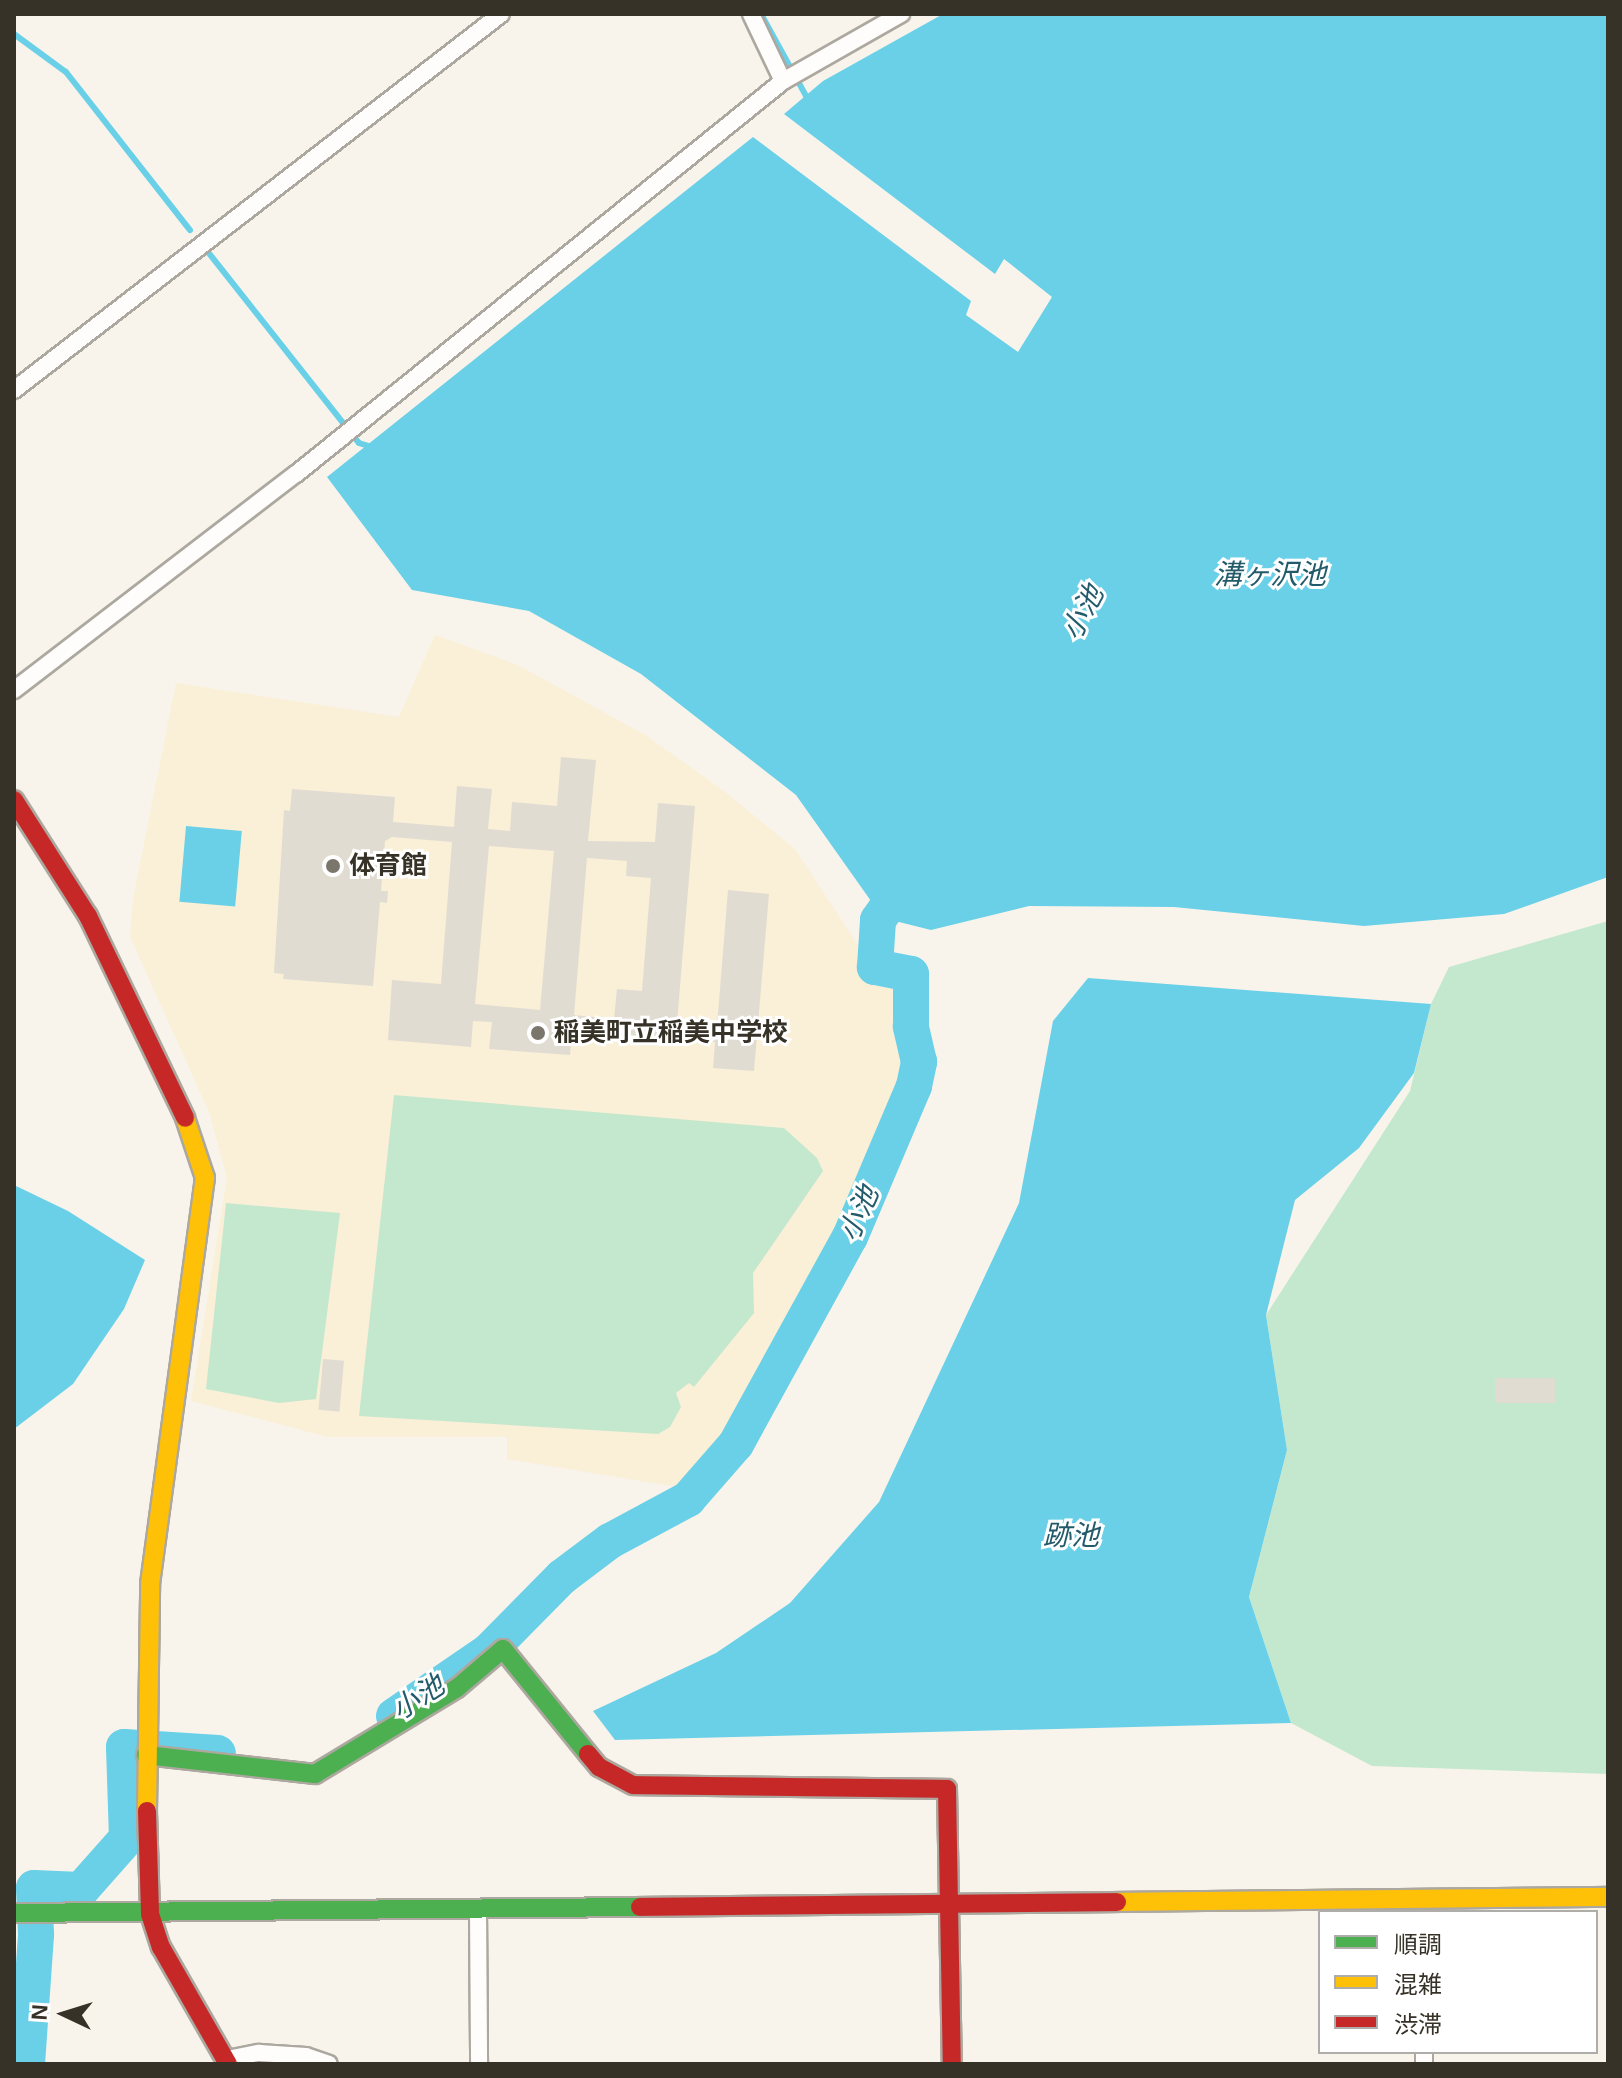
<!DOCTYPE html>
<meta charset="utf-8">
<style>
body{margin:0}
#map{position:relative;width:1622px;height:2078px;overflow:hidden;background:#f8f4eb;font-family:Arial,"Noto Sans JP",sans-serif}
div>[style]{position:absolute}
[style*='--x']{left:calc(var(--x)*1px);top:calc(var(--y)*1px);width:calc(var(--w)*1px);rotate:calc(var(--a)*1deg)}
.built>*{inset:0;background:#faefd7}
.green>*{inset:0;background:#c4e8ce}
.water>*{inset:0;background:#69d0e8;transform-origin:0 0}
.stream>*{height:6px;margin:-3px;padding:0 3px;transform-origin:3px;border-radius:3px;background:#69d0e8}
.river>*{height:36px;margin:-18px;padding:0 18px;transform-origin:18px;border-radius:18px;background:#69d0e8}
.building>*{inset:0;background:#e1dcd2;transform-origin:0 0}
.roads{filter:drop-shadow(2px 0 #aca89f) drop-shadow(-2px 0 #aca89f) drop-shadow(0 2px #aca89f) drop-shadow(0 -2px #aca89f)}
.street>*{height:16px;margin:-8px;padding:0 8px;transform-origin:8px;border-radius:8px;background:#fefdfc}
.fast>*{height:18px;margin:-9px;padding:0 9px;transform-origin:9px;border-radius:9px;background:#4caf50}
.slow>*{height:18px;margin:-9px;padding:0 9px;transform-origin:9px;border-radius:9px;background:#ffc107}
.jam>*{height:18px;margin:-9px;padding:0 9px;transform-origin:9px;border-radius:9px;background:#c62828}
.dots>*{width:22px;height:22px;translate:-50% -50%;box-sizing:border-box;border:4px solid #fff;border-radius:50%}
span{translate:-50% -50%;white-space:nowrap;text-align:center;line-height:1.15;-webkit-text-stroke:6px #fff;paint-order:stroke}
.poi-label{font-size:26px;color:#373227;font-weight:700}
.left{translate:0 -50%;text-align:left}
.water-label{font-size:28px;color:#235b6b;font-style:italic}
.frame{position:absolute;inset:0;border:16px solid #373227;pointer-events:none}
.legend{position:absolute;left:1318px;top:1910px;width:280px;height:144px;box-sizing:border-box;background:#fff;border:2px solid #afada9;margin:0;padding:10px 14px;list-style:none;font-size:24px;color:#373227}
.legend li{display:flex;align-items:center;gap:16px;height:40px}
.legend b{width:40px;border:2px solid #afada9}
.north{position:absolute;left:24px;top:1974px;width:80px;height:80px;-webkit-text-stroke:6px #fff;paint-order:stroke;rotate:274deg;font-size:22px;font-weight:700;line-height:32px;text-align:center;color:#373227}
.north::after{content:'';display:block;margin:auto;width:28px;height:36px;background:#373227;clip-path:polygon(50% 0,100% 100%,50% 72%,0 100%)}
</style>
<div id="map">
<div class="built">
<i style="clip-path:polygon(435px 635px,518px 665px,647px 736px,724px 791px,795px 849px,865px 956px,860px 974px,898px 986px,907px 1079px,837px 1246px,741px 1415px,678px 1487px,507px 1459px,507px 1437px,328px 1437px,191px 1401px,227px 1178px,209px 1112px,130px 937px,133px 899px,176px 683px,399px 717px)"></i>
</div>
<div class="green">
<i style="clip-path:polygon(1608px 921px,1608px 1774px,1372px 1766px,1291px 1723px,1249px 1597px,1287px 1450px,1266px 1315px,1410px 1091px,1431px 1004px,1449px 967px)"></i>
<i style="clip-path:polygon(394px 1095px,784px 1128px,817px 1158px,823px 1171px,753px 1273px,754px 1313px,694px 1387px,689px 1383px,676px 1393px,681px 1407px,670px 1427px,658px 1434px,359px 1416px)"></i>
<i style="clip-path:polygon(226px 1203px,340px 1213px,316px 1399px,279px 1403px,206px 1389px)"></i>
</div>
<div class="water">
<i style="clip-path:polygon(943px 14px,1608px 14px,1608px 877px,1504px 914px,1364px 926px,1174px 907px,1029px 906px,931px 930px,883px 918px,796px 795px,641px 674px,529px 611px,412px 590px,327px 477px,753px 137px,971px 301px,966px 315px,1018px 352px,1052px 297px,1004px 259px,995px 274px,784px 114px,823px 81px)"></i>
<i style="left:186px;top:826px;width:56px;height:76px;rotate:5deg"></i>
<i style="clip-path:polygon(1088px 978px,1431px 1004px,1414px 1073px,1359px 1148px,1295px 1200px,1266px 1315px,1287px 1450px,1249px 1597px,1291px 1723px,615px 1740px,593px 1711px,716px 1653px,790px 1603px,879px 1502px,1019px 1203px,1053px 1021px)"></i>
<i style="clip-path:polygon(14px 1185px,68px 1211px,145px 1260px,124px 1309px,73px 1384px,14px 1429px)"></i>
</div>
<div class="stream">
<i style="--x:761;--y:14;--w:94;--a:61.2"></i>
<i style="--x:806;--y:96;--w:7;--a:27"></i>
<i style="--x:14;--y:34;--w:64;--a:36.2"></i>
<i style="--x:66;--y:72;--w:201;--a:51.9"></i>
<i style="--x:208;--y:252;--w:243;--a:51.7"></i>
<i style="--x:359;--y:443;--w:16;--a:18"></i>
</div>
<div class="river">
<i style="--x:394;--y:1716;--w:115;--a:-34.4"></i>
<i style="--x:489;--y:1651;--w:104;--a:-45.4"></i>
<i style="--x:562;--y:1577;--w:60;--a:-36.9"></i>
<i style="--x:610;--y:1541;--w:89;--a:-28.3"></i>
<i style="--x:688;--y:1499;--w:73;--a:-48.9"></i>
<i style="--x:736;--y:1444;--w:236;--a:-61.2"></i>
<i style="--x:850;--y:1237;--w:164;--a:-67"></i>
<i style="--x:914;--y:1086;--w:25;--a:-78"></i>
<i style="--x:919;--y:1062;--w:37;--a:-103"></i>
<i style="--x:911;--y:1026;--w:52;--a:-90"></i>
<i style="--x:911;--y:974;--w:37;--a:-169"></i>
<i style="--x:875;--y:967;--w:47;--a:-86.3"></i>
<i style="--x:878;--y:920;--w:32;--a:-55"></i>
<i style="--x:896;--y:894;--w:23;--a:-25"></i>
<i style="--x:27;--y:2064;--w:130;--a:-86"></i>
<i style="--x:36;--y:1934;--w:46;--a:-92.5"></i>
<i style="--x:34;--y:1888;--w:47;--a:2.4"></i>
<i style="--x:81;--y:1890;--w:69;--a:-48.5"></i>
<i style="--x:127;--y:1838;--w:91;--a:-91.9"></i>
<i style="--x:124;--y:1747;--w:94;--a:3.7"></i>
</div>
<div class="building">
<i style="clip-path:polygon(evenodd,561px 757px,596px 760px,588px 841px,655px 842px,658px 803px,695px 806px,677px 1023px,717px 1026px,728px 890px,769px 894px,754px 1071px,713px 1068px,715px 1042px,572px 1030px,570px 1055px,489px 1049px,492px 1022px,473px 1021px,471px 1047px,388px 1040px,392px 980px,441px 984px,452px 842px,392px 837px,385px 841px,381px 891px,388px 891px,387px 903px,380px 902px,373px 986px,283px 979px,284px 974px,274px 973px,284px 810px,290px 811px,292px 789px,395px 797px,393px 822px,454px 827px,457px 786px,492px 789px,488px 829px,510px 831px,512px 802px,557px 806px,561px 757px,489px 846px,554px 851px,540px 1010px,475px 1004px,489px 846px,561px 757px,587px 858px,627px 861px,626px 876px,651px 878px,642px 991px,617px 989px,614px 1019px,574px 1015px,587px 858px)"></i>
<i style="left:323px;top:1359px;width:21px;height:51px;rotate:5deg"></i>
<i style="left:1495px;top:1378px;width:60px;height:25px"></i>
</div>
<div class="roads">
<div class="street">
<i style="--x:751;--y:14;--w:74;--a:64.5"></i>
<i style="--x:14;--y:390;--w:615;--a:-37.67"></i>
<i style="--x:14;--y:690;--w:355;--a:-37.5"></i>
<i style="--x:296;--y:474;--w:626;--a:-38.9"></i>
<i style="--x:783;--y:81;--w:136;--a:-29.6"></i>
<i style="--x:478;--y:1909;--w:155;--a:89.6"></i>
<i style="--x:1424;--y:2052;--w:12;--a:90"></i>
<i style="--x:227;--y:2059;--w:33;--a:-11"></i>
<i style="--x:259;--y:2053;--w:47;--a:3.7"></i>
<i style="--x:306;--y:2056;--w:24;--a:19"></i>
</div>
<div class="fast">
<i style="--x:146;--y:1755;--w:170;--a:6.4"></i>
<i style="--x:315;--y:1774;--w:166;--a:-31.2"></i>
<i style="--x:457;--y:1688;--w:60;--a:-40.3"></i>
<i style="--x:503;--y:1649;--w:135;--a:51"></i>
<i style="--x:14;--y:1913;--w:626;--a:-0.55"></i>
</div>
<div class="slow">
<i style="--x:147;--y:1811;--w:227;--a:-89.2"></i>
<i style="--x:150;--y:1584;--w:410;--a:-82.3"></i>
<i style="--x:205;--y:1178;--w:63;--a:-108.4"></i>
<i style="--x:1117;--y:1902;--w:491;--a:-0.6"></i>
</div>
<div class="jam">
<i style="--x:14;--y:800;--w:138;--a:57.5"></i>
<i style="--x:88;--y:916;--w:224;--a:64.3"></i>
<i style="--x:588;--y:1754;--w:17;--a:50"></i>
<i style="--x:599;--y:1767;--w:38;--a:28"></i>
<i style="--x:633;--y:1785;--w:314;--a:0.7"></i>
<i style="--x:947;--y:1789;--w:275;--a:89"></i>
<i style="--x:147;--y:1811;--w:103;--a:88.3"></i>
<i style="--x:150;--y:1914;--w:35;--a:72"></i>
<i style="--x:161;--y:1947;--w:135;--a:60.2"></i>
<i style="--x:640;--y:1907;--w:477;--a:-0.6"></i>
</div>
</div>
<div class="dots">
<i style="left:333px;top:866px;background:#7b766c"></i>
<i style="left:538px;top:1033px;background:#7b766c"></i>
</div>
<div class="poi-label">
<span class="left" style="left:349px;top:866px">体育館</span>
<span class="left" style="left:554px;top:1033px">稲美町立稲美中学校</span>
</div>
<div class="water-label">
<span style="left:1270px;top:575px">溝ヶ沢池</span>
<span style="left:1083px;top:613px;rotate:-62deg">小池</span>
<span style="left:859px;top:1214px;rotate:-66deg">小池</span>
<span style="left:1071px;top:1536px">跡池</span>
<span style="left:418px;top:1698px;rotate:-33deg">小池</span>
</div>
<div class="frame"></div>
<ul class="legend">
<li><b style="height:10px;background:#4caf50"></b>順調</li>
<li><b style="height:10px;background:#ffc107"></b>混雑</li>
<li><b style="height:10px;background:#c62828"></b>渋滞</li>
</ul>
<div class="north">N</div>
</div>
